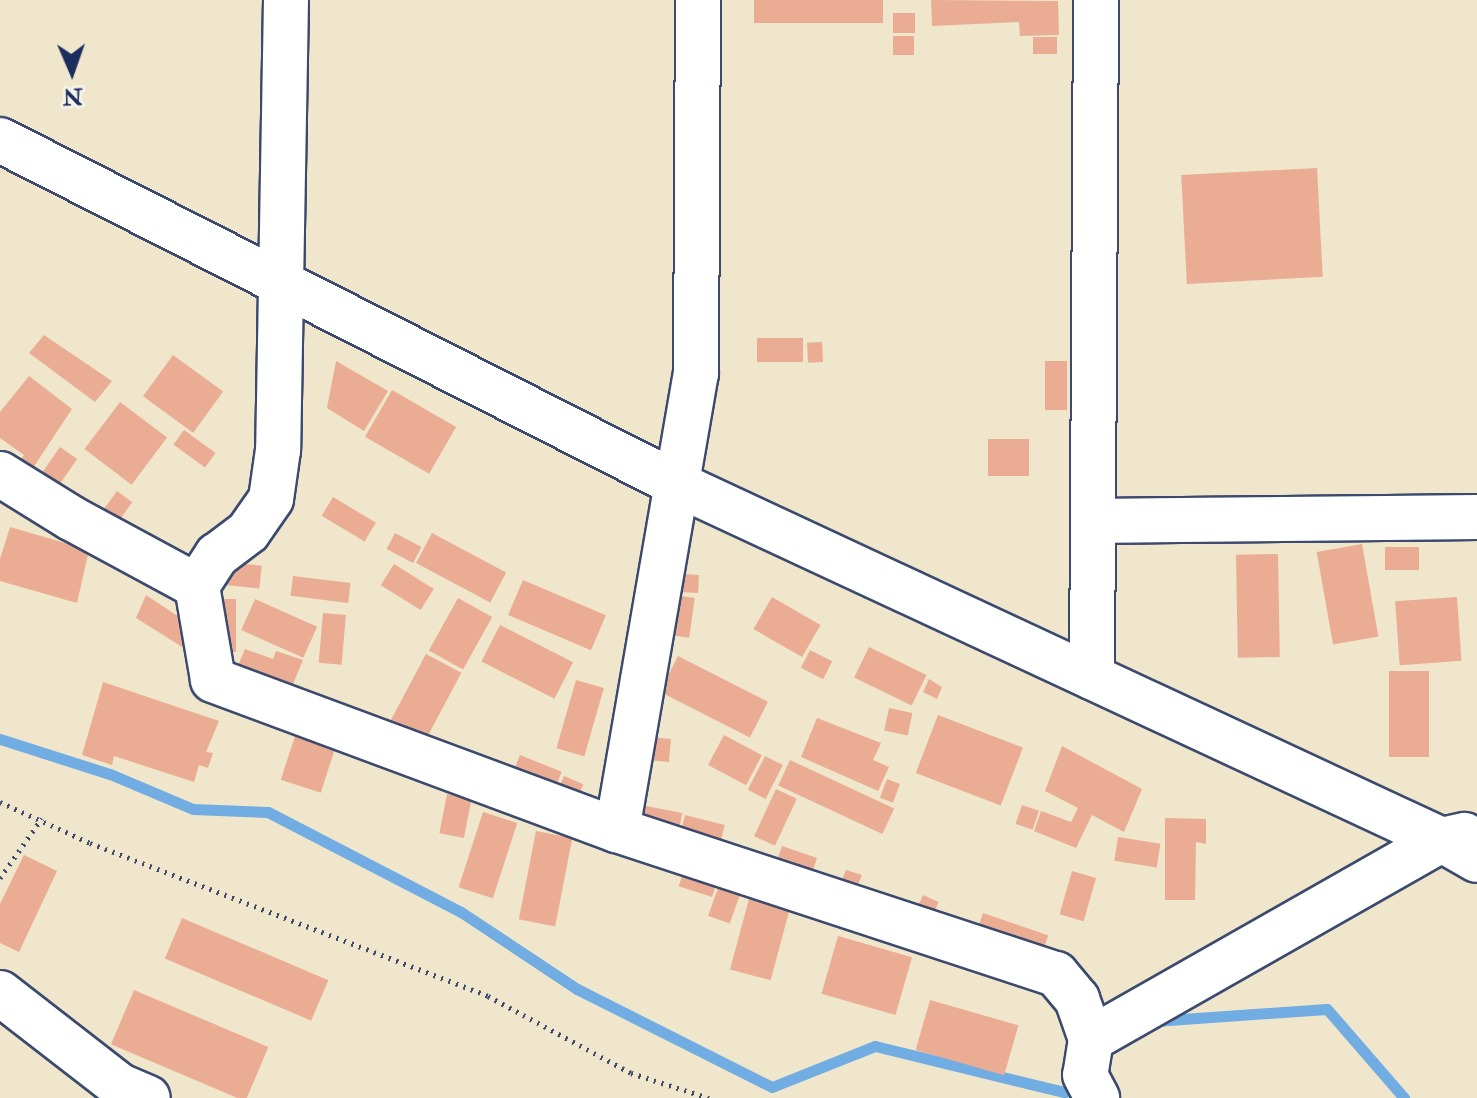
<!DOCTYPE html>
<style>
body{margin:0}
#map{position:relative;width:1477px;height:1098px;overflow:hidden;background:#efe6cc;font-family:"IM FELL Double Pica",serif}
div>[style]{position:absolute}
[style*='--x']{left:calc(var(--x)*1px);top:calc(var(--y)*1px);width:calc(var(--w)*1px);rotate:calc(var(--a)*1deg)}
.stream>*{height:11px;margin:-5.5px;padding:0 5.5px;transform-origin:5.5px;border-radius:5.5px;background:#71ade2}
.building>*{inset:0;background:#eaad93;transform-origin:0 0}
.path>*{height:5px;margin-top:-2.5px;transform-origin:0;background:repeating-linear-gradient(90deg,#3b4a6e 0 2px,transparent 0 8px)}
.roads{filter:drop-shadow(2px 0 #3b4a6e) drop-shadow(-2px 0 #3b4a6e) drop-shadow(0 2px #3b4a6e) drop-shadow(0 -2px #3b4a6e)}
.minor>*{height:44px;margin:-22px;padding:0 22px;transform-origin:22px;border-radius:22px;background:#fff}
span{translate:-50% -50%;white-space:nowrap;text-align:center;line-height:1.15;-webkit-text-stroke:6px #f7f3e8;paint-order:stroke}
.north{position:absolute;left:32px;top:32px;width:80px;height:80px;-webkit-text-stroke:6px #f7f3e8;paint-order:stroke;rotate:178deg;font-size:22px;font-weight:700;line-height:32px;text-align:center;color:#1b2f5e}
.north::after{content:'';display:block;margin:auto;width:28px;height:36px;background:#1b2f5e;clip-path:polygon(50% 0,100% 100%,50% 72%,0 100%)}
</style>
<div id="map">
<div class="stream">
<i style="--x:0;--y:739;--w:115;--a:17.7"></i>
<i style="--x:110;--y:774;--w:90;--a:22.9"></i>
<i style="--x:193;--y:809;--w:75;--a:2.3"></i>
<i style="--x:268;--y:812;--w:217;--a:27.4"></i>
<i style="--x:461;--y:912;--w:139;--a:33.6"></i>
<i style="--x:577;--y:989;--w:218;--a:26.7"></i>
<i style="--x:772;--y:1087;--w:111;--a:-21.7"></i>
<i style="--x:875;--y:1046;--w:195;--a:13.7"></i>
<i style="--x:1064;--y:1092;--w:18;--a:-41"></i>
<i style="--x:1154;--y:1021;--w:173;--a:-4"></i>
<i style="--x:1327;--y:1009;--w:118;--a:49.1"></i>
</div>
<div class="building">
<i style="left:754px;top:0;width:129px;height:23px"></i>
<i style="clip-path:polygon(931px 0,1058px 1px,1059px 35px,1020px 36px,1019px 22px,932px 26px)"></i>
<i style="left:893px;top:13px;width:22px;height:20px"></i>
<i style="left:893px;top:36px;width:21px;height:19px"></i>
<i style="left:1033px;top:37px;width:24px;height:17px"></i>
<i style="left:1317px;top:168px;width:109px;height:136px;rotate:87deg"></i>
<i style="clip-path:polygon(44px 335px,112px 381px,95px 402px,29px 353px)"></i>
<i style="left:757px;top:338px;width:46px;height:24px"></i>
<i style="left:822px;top:342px;width:20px;height:15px;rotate:87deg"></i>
<i style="left:173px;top:355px;width:62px;height:51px;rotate:36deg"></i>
<i style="clip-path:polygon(336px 361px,388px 391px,364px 431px,327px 408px)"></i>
<i style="left:1045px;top:361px;width:22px;height:49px"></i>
<i style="clip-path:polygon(29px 376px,72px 409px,29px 474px,17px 466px,24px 455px,0 438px,0 412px)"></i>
<i style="left:392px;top:390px;width:74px;height:54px;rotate:30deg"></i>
<i style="left:120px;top:402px;width:59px;height:59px;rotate:37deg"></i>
<i style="left:184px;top:430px;width:39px;height:18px;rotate:36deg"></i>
<i style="left:1029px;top:439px;width:37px;height:41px;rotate:90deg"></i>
<i style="left:60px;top:447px;width:21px;height:36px;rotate:35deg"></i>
<i style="left:117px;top:491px;width:19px;height:32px;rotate:36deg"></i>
<i style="left:333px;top:497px;width:50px;height:22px;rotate:31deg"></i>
<i style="clip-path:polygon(10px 527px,89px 550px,77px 603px,0 581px,0 559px)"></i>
<i style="left:395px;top:533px;width:30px;height:18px;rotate:28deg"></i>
<i style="left:432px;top:533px;width:84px;height:34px;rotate:28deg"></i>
<i style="left:1362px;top:544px;width:94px;height:46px;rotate:80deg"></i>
<i style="left:1385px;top:547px;width:34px;height:23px"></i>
<i style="left:1278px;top:554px;width:103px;height:42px;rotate:89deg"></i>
<i style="left:217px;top:561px;width:45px;height:23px;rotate:6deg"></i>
<i style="left:394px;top:564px;width:47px;height:25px;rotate:32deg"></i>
<i style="left:699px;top:575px;width:18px;height:22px;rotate:93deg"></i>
<i style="left:293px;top:576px;width:58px;height:20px;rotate:7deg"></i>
<i style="left:523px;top:580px;width:90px;height:38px;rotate:23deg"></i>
<i style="clip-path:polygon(146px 595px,197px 629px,187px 650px,136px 618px)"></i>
<i style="left:673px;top:595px;width:22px;height:40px;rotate:8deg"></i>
<i style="left:772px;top:597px;width:56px;height:37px;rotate:30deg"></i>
<i style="left:1457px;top:597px;width:64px;height:62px;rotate:86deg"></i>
<i style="left:458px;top:598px;width:39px;height:60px;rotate:29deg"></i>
<i style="left:217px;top:599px;width:19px;height:53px"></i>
<i style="left:255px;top:599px;width:68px;height:34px;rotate:24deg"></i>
<i style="left:323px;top:613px;width:23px;height:50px;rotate:5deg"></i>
<i style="left:500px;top:625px;width:82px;height:41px;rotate:27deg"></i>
<i style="left:869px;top:647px;width:64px;height:34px;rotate:26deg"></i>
<i style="clip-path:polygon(245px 649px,273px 659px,276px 651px,303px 660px,286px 701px,232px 680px)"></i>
<i style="left:810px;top:650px;width:25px;height:20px;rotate:27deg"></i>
<i style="left:426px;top:654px;width:40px;height:78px;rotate:28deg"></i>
<i style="left:678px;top:656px;width:101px;height:40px;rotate:27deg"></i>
<i style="left:1389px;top:671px;width:40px;height:86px"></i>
<i style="clip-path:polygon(929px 679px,942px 687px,937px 699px,923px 692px)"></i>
<i style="left:576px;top:680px;width:29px;height:71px;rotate:16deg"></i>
<i style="clip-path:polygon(103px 682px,219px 721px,206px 752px,213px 753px,208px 768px,199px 765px,194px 782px,114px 756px,112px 765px,82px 755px)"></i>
<i style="left:889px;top:708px;width:24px;height:23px;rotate:12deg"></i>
<i style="left:938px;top:715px;width:91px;height:62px;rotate:21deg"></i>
<i style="clip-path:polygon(817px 718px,881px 743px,873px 760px,889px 767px,878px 791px,801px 757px)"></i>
<i style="left:724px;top:735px;width:43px;height:34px;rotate:28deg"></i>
<i style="left:295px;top:736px;width:42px;height:46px;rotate:18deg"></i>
<i style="left:648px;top:737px;width:23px;height:23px;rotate:5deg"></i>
<i style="clip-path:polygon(1062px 746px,1142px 789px,1124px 832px,1092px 815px,1076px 848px,1034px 831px,1041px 811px,1071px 822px,1078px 808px,1045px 791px)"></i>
<i style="left:520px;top:755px;width:45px;height:31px;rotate:22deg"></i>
<i style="left:765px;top:756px;width:20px;height:38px;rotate:27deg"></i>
<i style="left:790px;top:760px;width:115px;height:28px;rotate:25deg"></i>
<i style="left:564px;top:776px;width:21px;height:15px;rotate:23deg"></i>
<i style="left:887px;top:779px;width:14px;height:20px;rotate:21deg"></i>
<i style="left:776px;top:789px;width:23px;height:52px;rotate:25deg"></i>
<i style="left:447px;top:794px;width:25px;height:40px;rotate:11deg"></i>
<i style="left:641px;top:805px;width:42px;height:21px;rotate:11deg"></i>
<i style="left:1022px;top:805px;width:18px;height:20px;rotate:19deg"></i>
<i style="left:483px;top:812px;width:36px;height:79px;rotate:18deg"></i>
<i style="left:685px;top:815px;width:41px;height:24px;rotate:14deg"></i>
<i style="clip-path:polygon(1165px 818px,1206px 819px,1206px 844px,1196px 842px,1195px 900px,1165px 900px)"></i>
<i style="left:536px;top:831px;width:37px;height:90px;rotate:11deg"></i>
<i style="left:1118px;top:837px;width:43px;height:24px;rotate:9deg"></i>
<i style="left:782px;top:846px;width:37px;height:19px;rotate:19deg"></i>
<i style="clip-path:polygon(24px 855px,57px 871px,19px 952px,0 943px,0 904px)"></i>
<i style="left:684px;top:870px;width:35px;height:17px;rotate:18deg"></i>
<i style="clip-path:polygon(846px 870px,862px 875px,855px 892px,839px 887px)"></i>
<i style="left:1072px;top:871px;width:25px;height:45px;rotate:16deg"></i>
<i style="left:721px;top:880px;width:23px;height:38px;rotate:20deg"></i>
<i style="left:750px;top:895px;width:42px;height:77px;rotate:15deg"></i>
<i style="left:923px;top:895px;width:17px;height:17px;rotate:24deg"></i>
<i style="left:983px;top:913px;width:69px;height:22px;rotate:19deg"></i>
<i style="left:182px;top:918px;width:159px;height:44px;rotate:23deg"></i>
<i style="left:838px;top:936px;width:77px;height:60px;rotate:16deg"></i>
<i style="left:134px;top:990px;width:146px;height:59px;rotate:23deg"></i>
<i style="left:930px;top:1000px;width:92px;height:52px;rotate:16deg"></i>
</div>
<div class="path">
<i style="--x:0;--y:802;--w:99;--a:24.5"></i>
<i style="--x:90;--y:843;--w:426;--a:21"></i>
<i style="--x:488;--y:996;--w:162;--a:28.3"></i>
<i style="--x:631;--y:1073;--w:82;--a:17.8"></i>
<i style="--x:0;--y:878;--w:73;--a:-55"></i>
</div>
<div class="roads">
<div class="minor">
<i style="--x:286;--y:0;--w:450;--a:91"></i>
<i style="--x:278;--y:450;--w:49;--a:98.1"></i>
<i style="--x:271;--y:499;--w:40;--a:124.9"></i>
<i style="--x:248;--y:532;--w:39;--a:143"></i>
<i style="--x:217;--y:555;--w:37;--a:123"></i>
<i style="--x:197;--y:586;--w:95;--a:80.3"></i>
<i style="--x:213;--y:680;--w:431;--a:20.4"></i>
<i style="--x:617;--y:830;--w:462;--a:18.2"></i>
<i style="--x:1056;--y:974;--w:33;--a:50"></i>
<i style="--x:1077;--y:999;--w:42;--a:70.7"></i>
<i style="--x:1091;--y:1039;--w:36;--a:99"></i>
<i style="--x:1085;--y:1075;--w:26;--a:62"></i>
<i style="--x:0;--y:140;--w:759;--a:26.94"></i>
<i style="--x:677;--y:484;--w:844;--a:24.96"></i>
<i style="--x:1442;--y:840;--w:40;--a:29.7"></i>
<i style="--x:0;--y:474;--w:84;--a:31.8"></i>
<i style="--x:71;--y:518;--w:143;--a:28.4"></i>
<i style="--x:1093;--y:521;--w:384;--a:-0.6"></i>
<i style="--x:1092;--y:677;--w:677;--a:-89.66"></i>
<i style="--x:617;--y:830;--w:463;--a:-80.2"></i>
<i style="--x:696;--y:374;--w:374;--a:-89.7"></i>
<i style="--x:0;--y:993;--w:152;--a:37.8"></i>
<i style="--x:120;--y:1086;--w:30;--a:23"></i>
<i style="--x:1091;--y:1039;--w:403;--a:-29.6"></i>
<i style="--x:1442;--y:840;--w:23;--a:-13"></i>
</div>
</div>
<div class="north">N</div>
</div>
